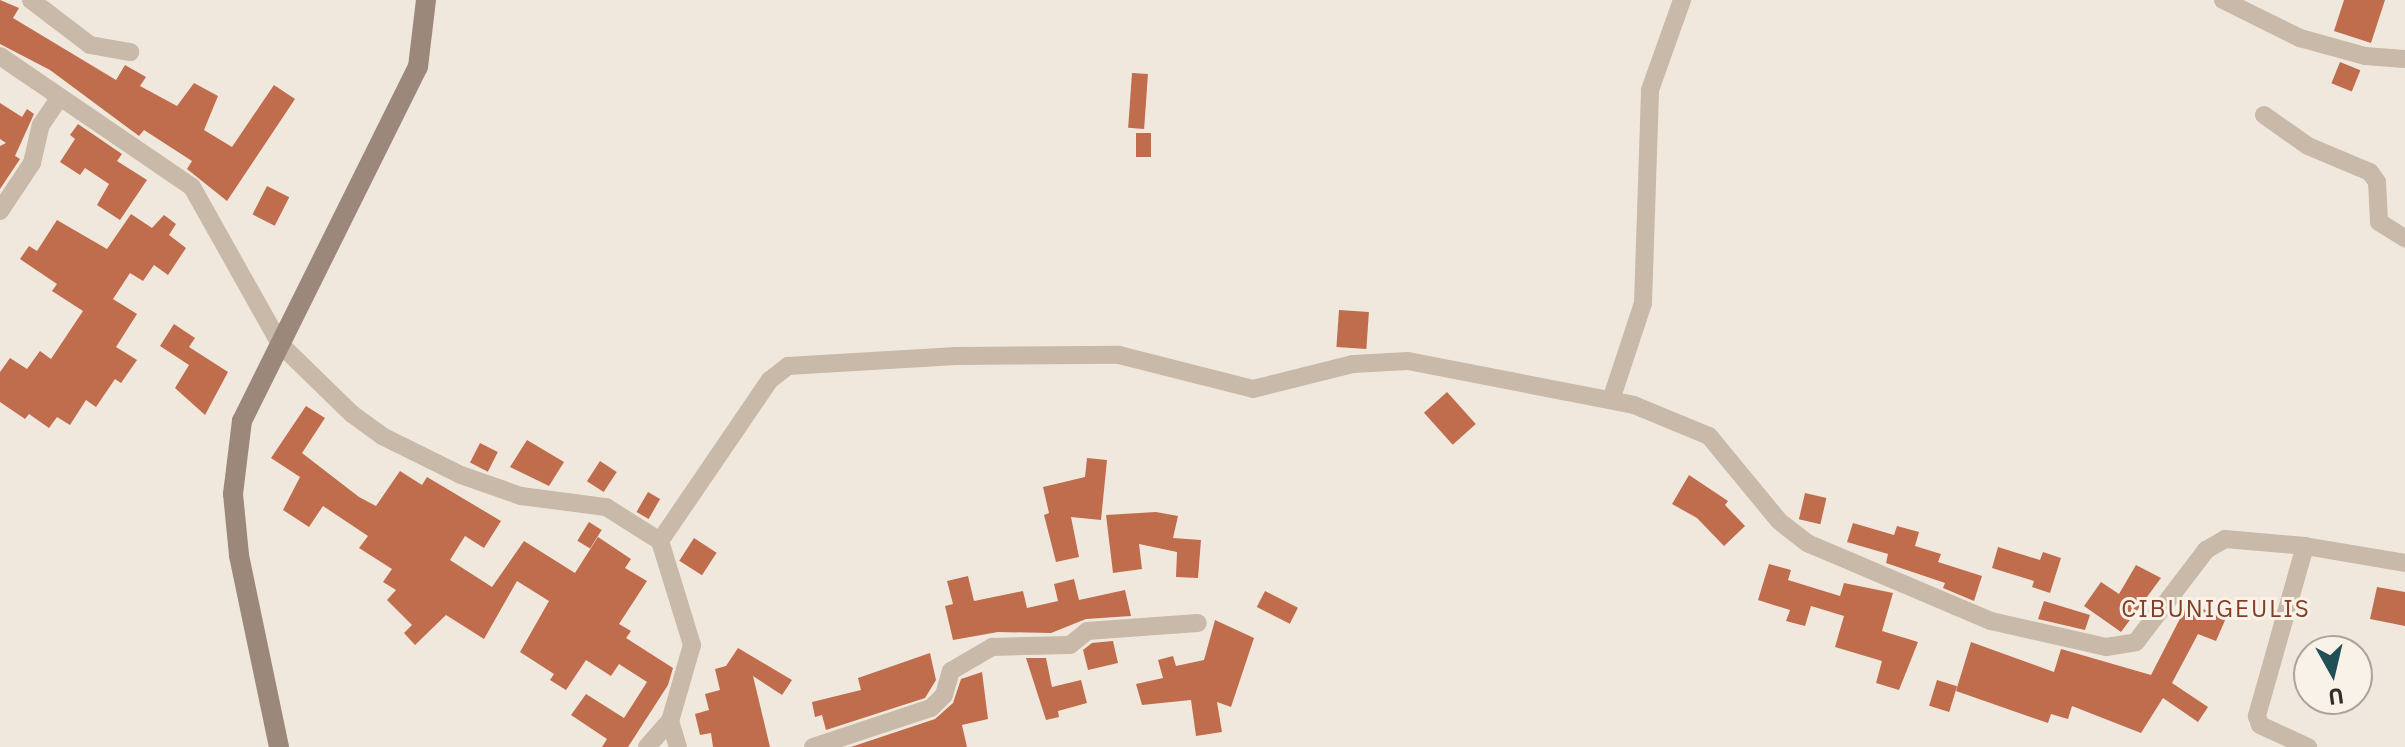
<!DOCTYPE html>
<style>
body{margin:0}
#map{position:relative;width:2405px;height:747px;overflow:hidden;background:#f1e8dd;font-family:"IBM Plex Sans",sans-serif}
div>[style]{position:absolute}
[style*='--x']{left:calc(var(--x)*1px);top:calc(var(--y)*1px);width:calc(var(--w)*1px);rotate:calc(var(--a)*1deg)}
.building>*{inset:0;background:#bf6d4c;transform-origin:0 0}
.street>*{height:18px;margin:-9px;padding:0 9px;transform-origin:9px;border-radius:9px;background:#c8b9a9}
.secondary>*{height:20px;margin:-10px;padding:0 10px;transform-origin:10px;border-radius:10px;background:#9c887b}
span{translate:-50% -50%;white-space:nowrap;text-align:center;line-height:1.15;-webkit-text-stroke:6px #f9f2e9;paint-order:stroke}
.quarter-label{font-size:24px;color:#803f26;letter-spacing:2px}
.north{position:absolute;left:2293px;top:635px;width:80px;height:80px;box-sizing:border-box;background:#f9f2e9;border:2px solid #aba39c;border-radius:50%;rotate:172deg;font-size:22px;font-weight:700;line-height:32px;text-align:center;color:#362d29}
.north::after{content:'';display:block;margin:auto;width:28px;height:36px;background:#205055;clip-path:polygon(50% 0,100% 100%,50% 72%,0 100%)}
</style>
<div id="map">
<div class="building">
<i style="clip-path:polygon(0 0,19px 8px,13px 18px,116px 80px,125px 65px,146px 77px,140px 86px,177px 106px,194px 83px,218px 96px,204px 130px,232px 147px,274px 85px,295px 99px,227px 201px,187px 169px,192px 161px,144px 130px,139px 136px,50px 70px,0 44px)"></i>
<i style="clip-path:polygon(2344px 0,2385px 0,2371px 43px,2334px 31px)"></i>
<i style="left:2340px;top:62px;width:22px;height:23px;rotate:22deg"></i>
<i style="left:1132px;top:73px;width:16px;height:55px;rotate:4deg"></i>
<i style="clip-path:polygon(0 103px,22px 117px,27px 109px,34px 114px,15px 156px,20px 159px,0 189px,0 146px,6px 143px,0 139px)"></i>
<i style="clip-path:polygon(78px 124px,122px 154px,117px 161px,147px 180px,120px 220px,97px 205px,109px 184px,85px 168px,80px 175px,60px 162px,75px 139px,70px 135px)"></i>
<i style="left:1136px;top:133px;width:15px;height:24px"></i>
<i style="left:267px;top:186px;width:25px;height:32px;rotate:27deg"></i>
<i style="clip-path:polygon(131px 214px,152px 228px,164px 215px,176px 224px,169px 235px,186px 248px,168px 275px,154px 265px,143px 281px,130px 273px,113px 299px,137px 314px,116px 347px,137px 360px,121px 383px,115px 379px,96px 407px,86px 400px,70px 425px,57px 417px,49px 428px,29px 414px,25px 419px,0 402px,0 372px,10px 358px,27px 369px,40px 351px,51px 359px,83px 311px,52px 291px,57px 284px,20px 259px,29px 246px,37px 251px,57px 220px,107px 249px)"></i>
<i style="left:1339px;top:310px;width:30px;height:37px;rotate:4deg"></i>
<i style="clip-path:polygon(174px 324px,195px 338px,189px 347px,228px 372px,205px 415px,175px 388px,189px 365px,160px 346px)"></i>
<i style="left:1447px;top:392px;width:43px;height:31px;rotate:48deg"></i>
<i style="clip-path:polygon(306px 406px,325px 418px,302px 453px,359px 497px,376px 506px,400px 471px,422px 485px,427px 477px,501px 521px,484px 548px,465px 536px,450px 560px,492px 587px,524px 541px,575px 573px,598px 537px,631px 559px,625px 568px,647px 581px,619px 624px,631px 631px,626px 638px,673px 668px,668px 685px,628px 747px,602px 747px,607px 739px,571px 715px,586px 694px,624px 718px,647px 682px,619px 664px,611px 676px,586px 660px,566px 690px,550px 680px,554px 674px,520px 652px,549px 601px,517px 581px,484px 639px,446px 615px,415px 645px,404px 633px,412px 625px,387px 600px,396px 590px,383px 582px,392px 569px,359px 548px,368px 536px,323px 506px,309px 527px,283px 510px,300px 477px,271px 458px)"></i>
<i style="clip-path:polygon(527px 440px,564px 462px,549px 486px,510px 467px)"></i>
<i style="left:480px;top:443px;width:20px;height:22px;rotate:27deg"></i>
<i style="clip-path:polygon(1087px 458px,1107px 460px,1101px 520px,1071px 517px,1079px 557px,1056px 562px,1044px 515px,1049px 513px,1043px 487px,1085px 477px)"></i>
<i style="left:600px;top:461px;width:20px;height:24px;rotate:33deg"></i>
<i style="clip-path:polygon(1689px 475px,1728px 501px,1725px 505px,1745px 526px,1724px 546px,1697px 518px,1672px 504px)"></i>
<i style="left:648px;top:492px;width:14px;height:23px;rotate:30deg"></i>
<i style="left:1805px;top:493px;width:22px;height:27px;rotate:13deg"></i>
<i style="clip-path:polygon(1156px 512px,1178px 516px,1173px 538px,1201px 540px,1198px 578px,1176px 577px,1177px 552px,1139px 544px,1142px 569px,1113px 573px,1106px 515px)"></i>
<i style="left:589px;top:522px;width:15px;height:22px;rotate:32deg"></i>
<i style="clip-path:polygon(1853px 523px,1894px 535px,1897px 526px,1919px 532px,1915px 546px,1941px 554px,1938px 562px,1982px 576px,1974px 601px,1943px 588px,1945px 583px,1886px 563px,1888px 554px,1847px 542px)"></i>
<i style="left:694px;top:538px;width:27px;height:27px;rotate:33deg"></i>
<i style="clip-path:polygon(1998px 547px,2040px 560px,2043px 552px,2061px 558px,2050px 593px,2032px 587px,2034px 581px,1992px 568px)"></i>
<i style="clip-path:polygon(1769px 564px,1791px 570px,1788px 580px,1840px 596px,1844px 583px,1893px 593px,1882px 631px,1918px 642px,1899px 690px,1876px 683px,1882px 661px,1835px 647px,1844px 616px,1811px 606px,1805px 626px,1786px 621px,1790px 610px,1758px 600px)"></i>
<i style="clip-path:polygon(2136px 565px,2161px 578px,2121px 632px,2084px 606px,2101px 582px,2119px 594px)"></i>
<i style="clip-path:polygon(968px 576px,974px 601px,1023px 591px,1027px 608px,1058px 601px,1054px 584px,1074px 579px,1079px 600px,1125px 590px,1131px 616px,1086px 619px,1051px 633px,998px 632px,953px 640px,945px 606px,953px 604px,947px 581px)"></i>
<i style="clip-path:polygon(2377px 587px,2405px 592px,2405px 626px,2370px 619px)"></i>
<i style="left:1265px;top:591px;width:37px;height:18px;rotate:27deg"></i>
<i style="clip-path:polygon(2044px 601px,2090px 615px,2085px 630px,2038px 619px)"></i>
<i style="clip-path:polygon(2188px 603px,2226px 618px,2216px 641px,2198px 634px,2172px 683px,2208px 707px,2198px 722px,2163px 698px,2141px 733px,2072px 706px,2068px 719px,2051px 714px,2048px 723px,1956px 691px,1971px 642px,2054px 672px,2061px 649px,2151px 675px)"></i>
<i style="clip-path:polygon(1215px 620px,1254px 638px,1231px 707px,1217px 702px,1222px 732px,1196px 736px,1191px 700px,1142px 705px,1136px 684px,1163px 678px,1158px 660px,1173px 656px,1176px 666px,1204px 660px)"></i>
<i style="clip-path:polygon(1113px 641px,1118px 663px,1088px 670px,1083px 650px,1092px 643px)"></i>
<i style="clip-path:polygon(738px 648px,792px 680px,782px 695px,753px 676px,770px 747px,713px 747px,711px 733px,700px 735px,695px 714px,709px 710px,705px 694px,720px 690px,715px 669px,726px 666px)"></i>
<i style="clip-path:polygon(930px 653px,936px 680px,925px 698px,826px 730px,822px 715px,815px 717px,812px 702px,861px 690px,858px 678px)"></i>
<i style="clip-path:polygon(1026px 658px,1046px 658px,1052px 687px,1081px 680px,1087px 703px,1058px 711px,1059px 717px,1046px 720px)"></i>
<i style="clip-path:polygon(982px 672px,988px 719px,962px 725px,967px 747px,851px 747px,935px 719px,953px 703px,961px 679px)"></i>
<i style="left:1937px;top:680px;width:21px;height:27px;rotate:17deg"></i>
</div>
<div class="street">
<i style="--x:31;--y:0;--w:74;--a:37.3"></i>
<i style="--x:90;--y:45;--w:41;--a:9.9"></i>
<i style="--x:2223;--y:0;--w:86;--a:26.3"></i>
<i style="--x:2300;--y:38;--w:67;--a:15.5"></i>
<i style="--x:2365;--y:56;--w:40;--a:4.3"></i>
<i style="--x:0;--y:56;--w:232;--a:34.3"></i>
<i style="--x:192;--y:187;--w:180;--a:60.7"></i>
<i style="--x:280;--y:344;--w:100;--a:44.2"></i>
<i style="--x:352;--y:414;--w:37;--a:36"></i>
<i style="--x:382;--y:436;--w:88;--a:26.3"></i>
<i style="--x:461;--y:475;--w:64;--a:19.3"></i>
<i style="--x:521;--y:496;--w:86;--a:7.4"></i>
<i style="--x:606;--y:507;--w:64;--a:32.2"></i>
<i style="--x:660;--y:541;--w:109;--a:72.9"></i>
<i style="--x:692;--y:645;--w:79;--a:106.1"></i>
<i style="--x:670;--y:721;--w:27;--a:73"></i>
<i style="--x:2264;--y:115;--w:54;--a:35.2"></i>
<i style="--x:2308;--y:146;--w:67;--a:22.8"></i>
<i style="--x:2370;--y:172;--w:12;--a:55"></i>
<i style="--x:2377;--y:182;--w:40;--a:87.1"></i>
<i style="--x:2379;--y:222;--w:31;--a:32"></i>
<i style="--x:0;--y:211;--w:58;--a:-56.3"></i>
<i style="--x:32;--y:163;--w:39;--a:-77"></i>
<i style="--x:41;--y:125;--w:32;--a:-56"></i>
<i style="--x:1611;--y:400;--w:102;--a:-71.7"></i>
<i style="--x:1643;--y:303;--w:213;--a:-88.1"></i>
<i style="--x:1650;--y:90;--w:96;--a:-70.4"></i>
<i style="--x:660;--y:541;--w:195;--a:-55.7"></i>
<i style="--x:770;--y:380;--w:23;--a:-38"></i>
<i style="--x:788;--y:366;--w:168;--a:-3.4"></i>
<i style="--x:956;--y:356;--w:163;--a:-0.4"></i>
<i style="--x:1119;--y:355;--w:138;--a:14.2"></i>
<i style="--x:1253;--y:389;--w:103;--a:-14"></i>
<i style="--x:1353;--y:364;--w:55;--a:-3.1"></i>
<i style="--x:1408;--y:361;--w:230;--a:11"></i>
<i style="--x:1634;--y:405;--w:81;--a:22.5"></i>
<i style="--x:1709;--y:436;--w:110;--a:50.5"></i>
<i style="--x:1779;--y:521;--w:36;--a:38"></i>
<i style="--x:1807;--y:543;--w:200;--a:23"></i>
<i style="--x:1991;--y:621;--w:118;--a:12.7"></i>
<i style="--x:2106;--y:647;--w:30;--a:-9"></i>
<i style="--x:2136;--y:642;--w:116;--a:-52.7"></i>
<i style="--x:2206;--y:550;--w:22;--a:-30"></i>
<i style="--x:2225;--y:539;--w:80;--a:5"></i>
<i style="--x:2305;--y:546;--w:101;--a:9.6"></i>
<i style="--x:2305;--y:546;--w:177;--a:105.8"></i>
<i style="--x:2257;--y:716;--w:9;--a:72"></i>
<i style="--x:2260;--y:725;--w:53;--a:24.6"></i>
<i style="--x:647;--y:747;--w:35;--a:-49"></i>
<i style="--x:813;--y:747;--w:124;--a:-18.3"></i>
<i style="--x:931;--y:708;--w:18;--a:-45"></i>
<i style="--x:944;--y:695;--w:25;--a:-74"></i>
<i style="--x:951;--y:671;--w:48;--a:-30.3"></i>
<i style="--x:992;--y:647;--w:78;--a:-1.5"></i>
<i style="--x:1070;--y:645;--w:22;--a:-39"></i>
<i style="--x:1087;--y:631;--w:111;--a:-4.1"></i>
</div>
<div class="secondary">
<i style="--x:279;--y:747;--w:196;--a:-101.8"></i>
<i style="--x:239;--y:555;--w:61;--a:-95.6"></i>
<i style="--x:233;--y:494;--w:74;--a:-83"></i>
<i style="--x:242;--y:421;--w:395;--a:-63.6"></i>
<i style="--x:418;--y:67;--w:67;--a:-83.2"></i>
</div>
<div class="quarter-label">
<span style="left:2216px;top:609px">CIBUNIGEULIS</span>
</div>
<div class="north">U</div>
</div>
